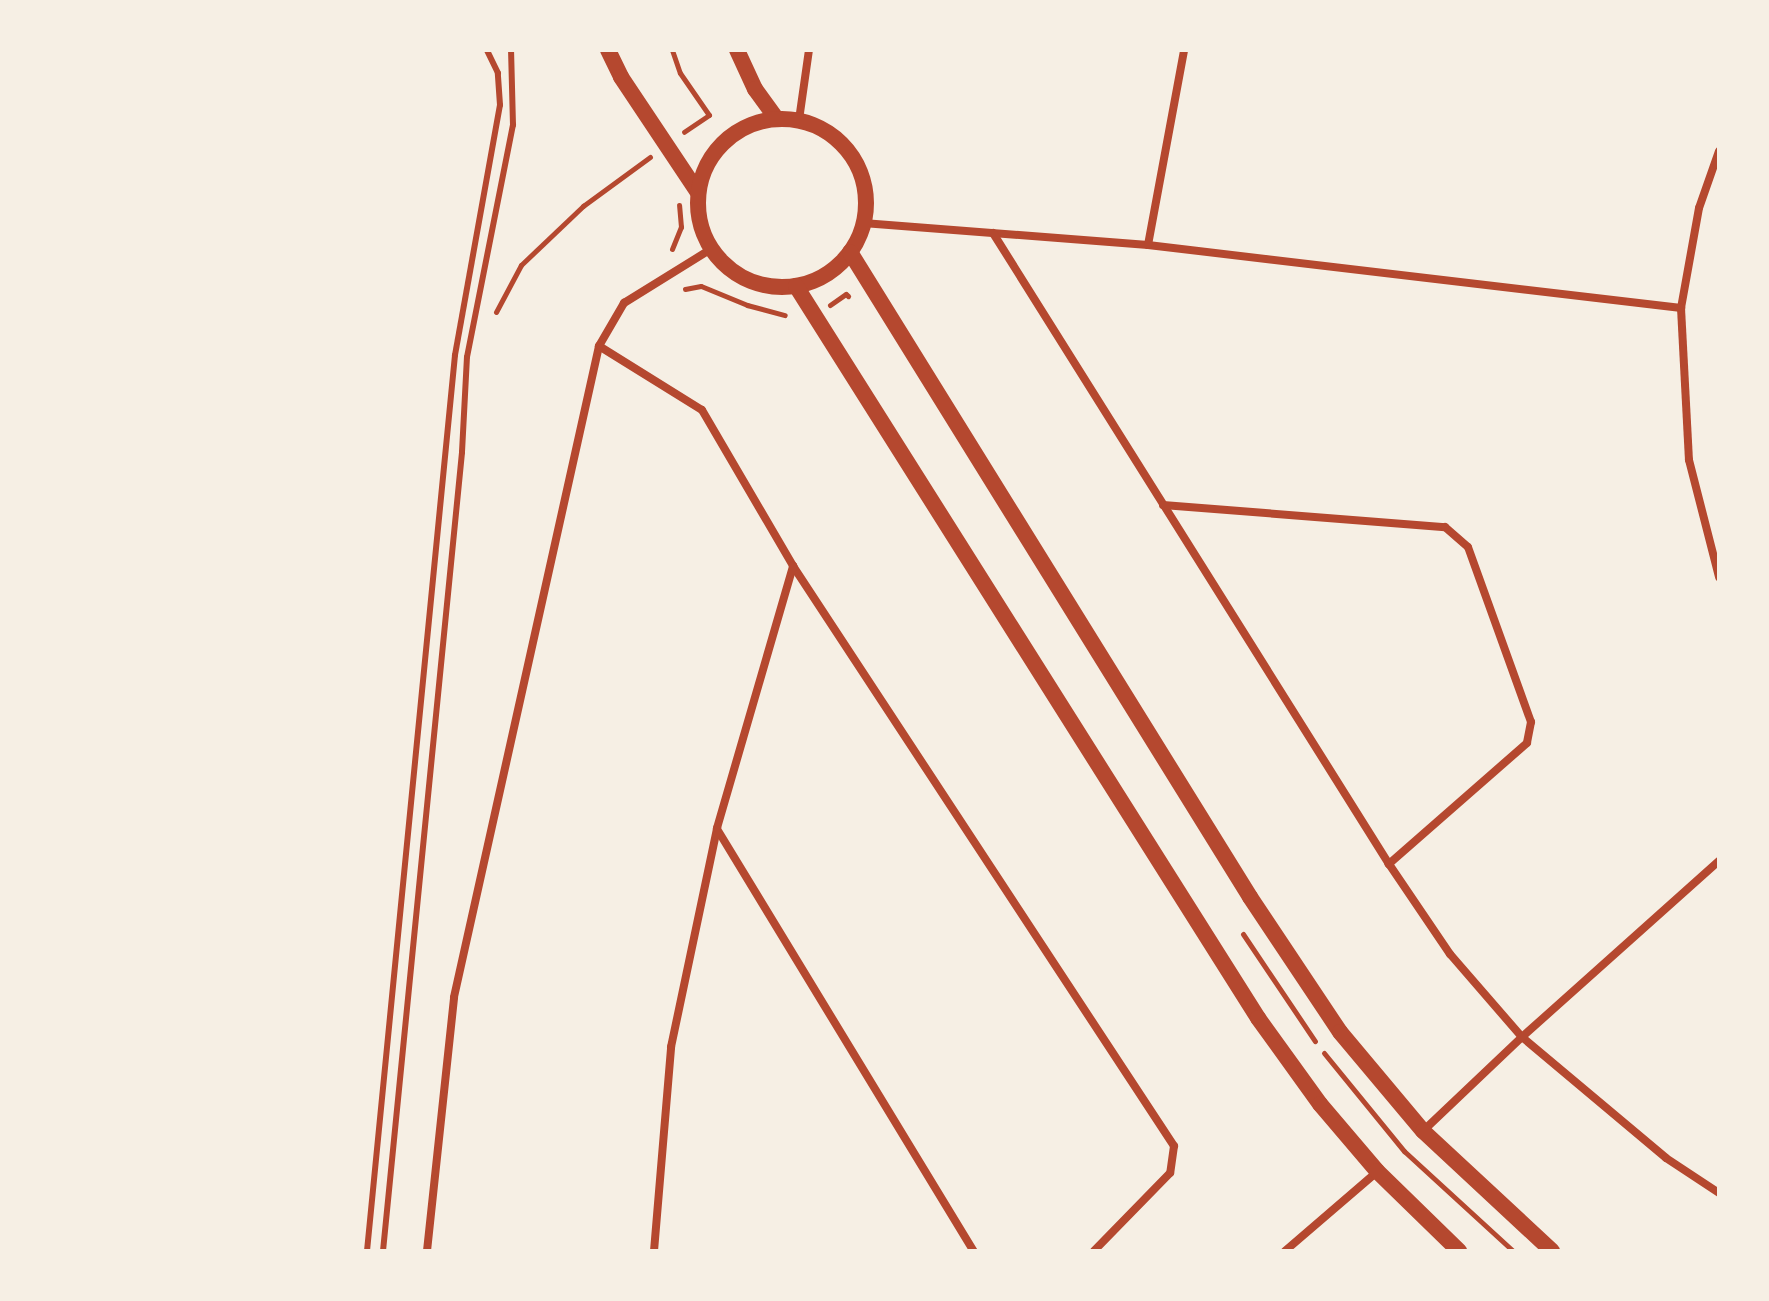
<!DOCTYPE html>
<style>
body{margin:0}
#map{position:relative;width:1769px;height:1301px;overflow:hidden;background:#f6efe4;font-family:"DM Sans",sans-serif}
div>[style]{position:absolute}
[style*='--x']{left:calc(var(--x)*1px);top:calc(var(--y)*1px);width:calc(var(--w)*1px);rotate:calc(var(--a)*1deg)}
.path>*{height:5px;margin:-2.5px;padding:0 2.5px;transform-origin:2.5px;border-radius:2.5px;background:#b5482f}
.service>*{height:6px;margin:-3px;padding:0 3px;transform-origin:3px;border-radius:3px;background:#b5482f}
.minor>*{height:8px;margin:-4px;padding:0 4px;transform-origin:4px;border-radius:4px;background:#b5482f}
.secondary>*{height:16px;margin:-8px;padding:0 8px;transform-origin:8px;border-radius:8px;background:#b5482f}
.secondary>.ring{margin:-8px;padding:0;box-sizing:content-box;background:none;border:16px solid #b5482f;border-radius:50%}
span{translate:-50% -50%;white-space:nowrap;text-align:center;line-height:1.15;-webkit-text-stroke:6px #f6efe4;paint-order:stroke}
.frame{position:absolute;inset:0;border:52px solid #f6efe4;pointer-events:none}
</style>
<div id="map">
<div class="path">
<i style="--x:672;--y:50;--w:24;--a:71"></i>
<i style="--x:680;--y:73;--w:51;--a:55.4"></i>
<i style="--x:709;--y:115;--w:30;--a:146"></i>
<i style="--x:672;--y:249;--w:24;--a:-68"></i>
<i style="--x:681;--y:227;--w:22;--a:-95"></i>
<i style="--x:685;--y:289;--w:16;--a:-11"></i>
<i style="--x:701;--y:286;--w:50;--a:22.4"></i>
<i style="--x:747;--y:305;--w:39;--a:15"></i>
<i style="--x:830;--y:305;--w:19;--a:-35"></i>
<i style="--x:846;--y:294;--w:3;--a:45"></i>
<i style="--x:496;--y:312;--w:53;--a:-62"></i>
<i style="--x:521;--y:265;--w:86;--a:-43.6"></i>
<i style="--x:583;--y:206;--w:83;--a:-36.2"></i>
<i style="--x:1243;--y:934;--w:129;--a:56.1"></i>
<i style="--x:1324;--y:1053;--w:127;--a:50.8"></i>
<i style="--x:1404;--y:1151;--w:148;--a:42.5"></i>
</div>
<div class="service">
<i style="--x:367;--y:1251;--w:900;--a:-84.39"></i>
<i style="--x:455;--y:355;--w:254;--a:-79.8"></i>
<i style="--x:500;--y:105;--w:32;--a:-94"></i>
<i style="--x:498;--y:73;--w:25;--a:-116"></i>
<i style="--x:383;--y:1251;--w:803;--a:-84.35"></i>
<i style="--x:462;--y:452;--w:95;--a:-87"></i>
<i style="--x:467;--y:357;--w:237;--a:-78.8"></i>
<i style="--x:513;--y:125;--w:75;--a:-91.5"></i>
</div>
<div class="minor">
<i style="--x:799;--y:120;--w:71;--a:-81.9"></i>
<i style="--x:1719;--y:151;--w:60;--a:109.3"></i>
<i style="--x:1699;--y:208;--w:102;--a:100.2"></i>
<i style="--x:1681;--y:308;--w:152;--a:87"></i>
<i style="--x:1689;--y:460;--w:121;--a:75.6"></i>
<i style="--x:863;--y:223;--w:286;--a:4.4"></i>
<i style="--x:1148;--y:245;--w:537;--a:6.74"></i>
<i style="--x:993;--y:233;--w:745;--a:57.89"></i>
<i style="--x:1389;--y:864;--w:109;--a:55.9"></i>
<i style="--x:1450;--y:954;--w:110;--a:49.1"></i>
<i style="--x:1522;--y:1037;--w:188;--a:40"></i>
<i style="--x:1666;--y:1158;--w:64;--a:33.4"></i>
<i style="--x:1148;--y:245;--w:198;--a:-79.5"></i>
<i style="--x:599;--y:346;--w:121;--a:31.9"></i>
<i style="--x:702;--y:410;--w:181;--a:59.7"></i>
<i style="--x:793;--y:566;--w:694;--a:56.7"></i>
<i style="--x:1174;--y:1146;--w:27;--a:98"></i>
<i style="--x:1170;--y:1173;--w:109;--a:134.3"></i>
<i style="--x:1163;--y:505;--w:283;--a:4.5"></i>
<i style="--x:1445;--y:527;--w:30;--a:41"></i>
<i style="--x:1468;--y:547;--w:186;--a:70.2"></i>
<i style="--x:1531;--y:722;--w:21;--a:101"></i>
<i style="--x:1527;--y:743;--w:184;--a:138.8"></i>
<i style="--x:717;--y:829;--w:494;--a:58.7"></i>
<i style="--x:1423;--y:1131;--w:137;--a:-43.5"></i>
<i style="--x:1522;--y:1037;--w:264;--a:-41.8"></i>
<i style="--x:427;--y:1251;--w:255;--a:-83.9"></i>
<i style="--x:454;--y:997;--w:667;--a:-77.44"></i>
<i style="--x:599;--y:346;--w:50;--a:-59.8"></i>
<i style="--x:624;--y:303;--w:102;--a:-31.8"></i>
<i style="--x:654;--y:1251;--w:205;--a:-85.2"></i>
<i style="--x:671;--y:1047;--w:224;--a:-78.1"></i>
<i style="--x:717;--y:828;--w:273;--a:-73.8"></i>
<i style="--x:1285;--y:1251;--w:121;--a:-40.7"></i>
</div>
<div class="secondary">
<i style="--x:608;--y:50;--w:30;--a:64"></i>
<i style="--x:621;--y:77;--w:137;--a:56.3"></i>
<i style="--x:737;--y:50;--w:43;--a:65.2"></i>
<i style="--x:755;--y:89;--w:37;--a:54"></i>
<i class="ring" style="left:698px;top:119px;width:152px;height:152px"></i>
<i style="--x:850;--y:252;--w:759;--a:58.19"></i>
<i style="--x:1250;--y:897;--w:162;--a:56.3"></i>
<i style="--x:1340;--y:1032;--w:129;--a:50"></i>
<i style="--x:1423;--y:1131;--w:176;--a:42.9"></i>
<i style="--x:796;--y:286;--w:866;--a:57.74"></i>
<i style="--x:1258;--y:1018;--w:106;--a:54.2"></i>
<i style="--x:1320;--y:1104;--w:88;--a:49.6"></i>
<i style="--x:1377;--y:1171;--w:115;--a:44.3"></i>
</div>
<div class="frame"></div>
</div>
